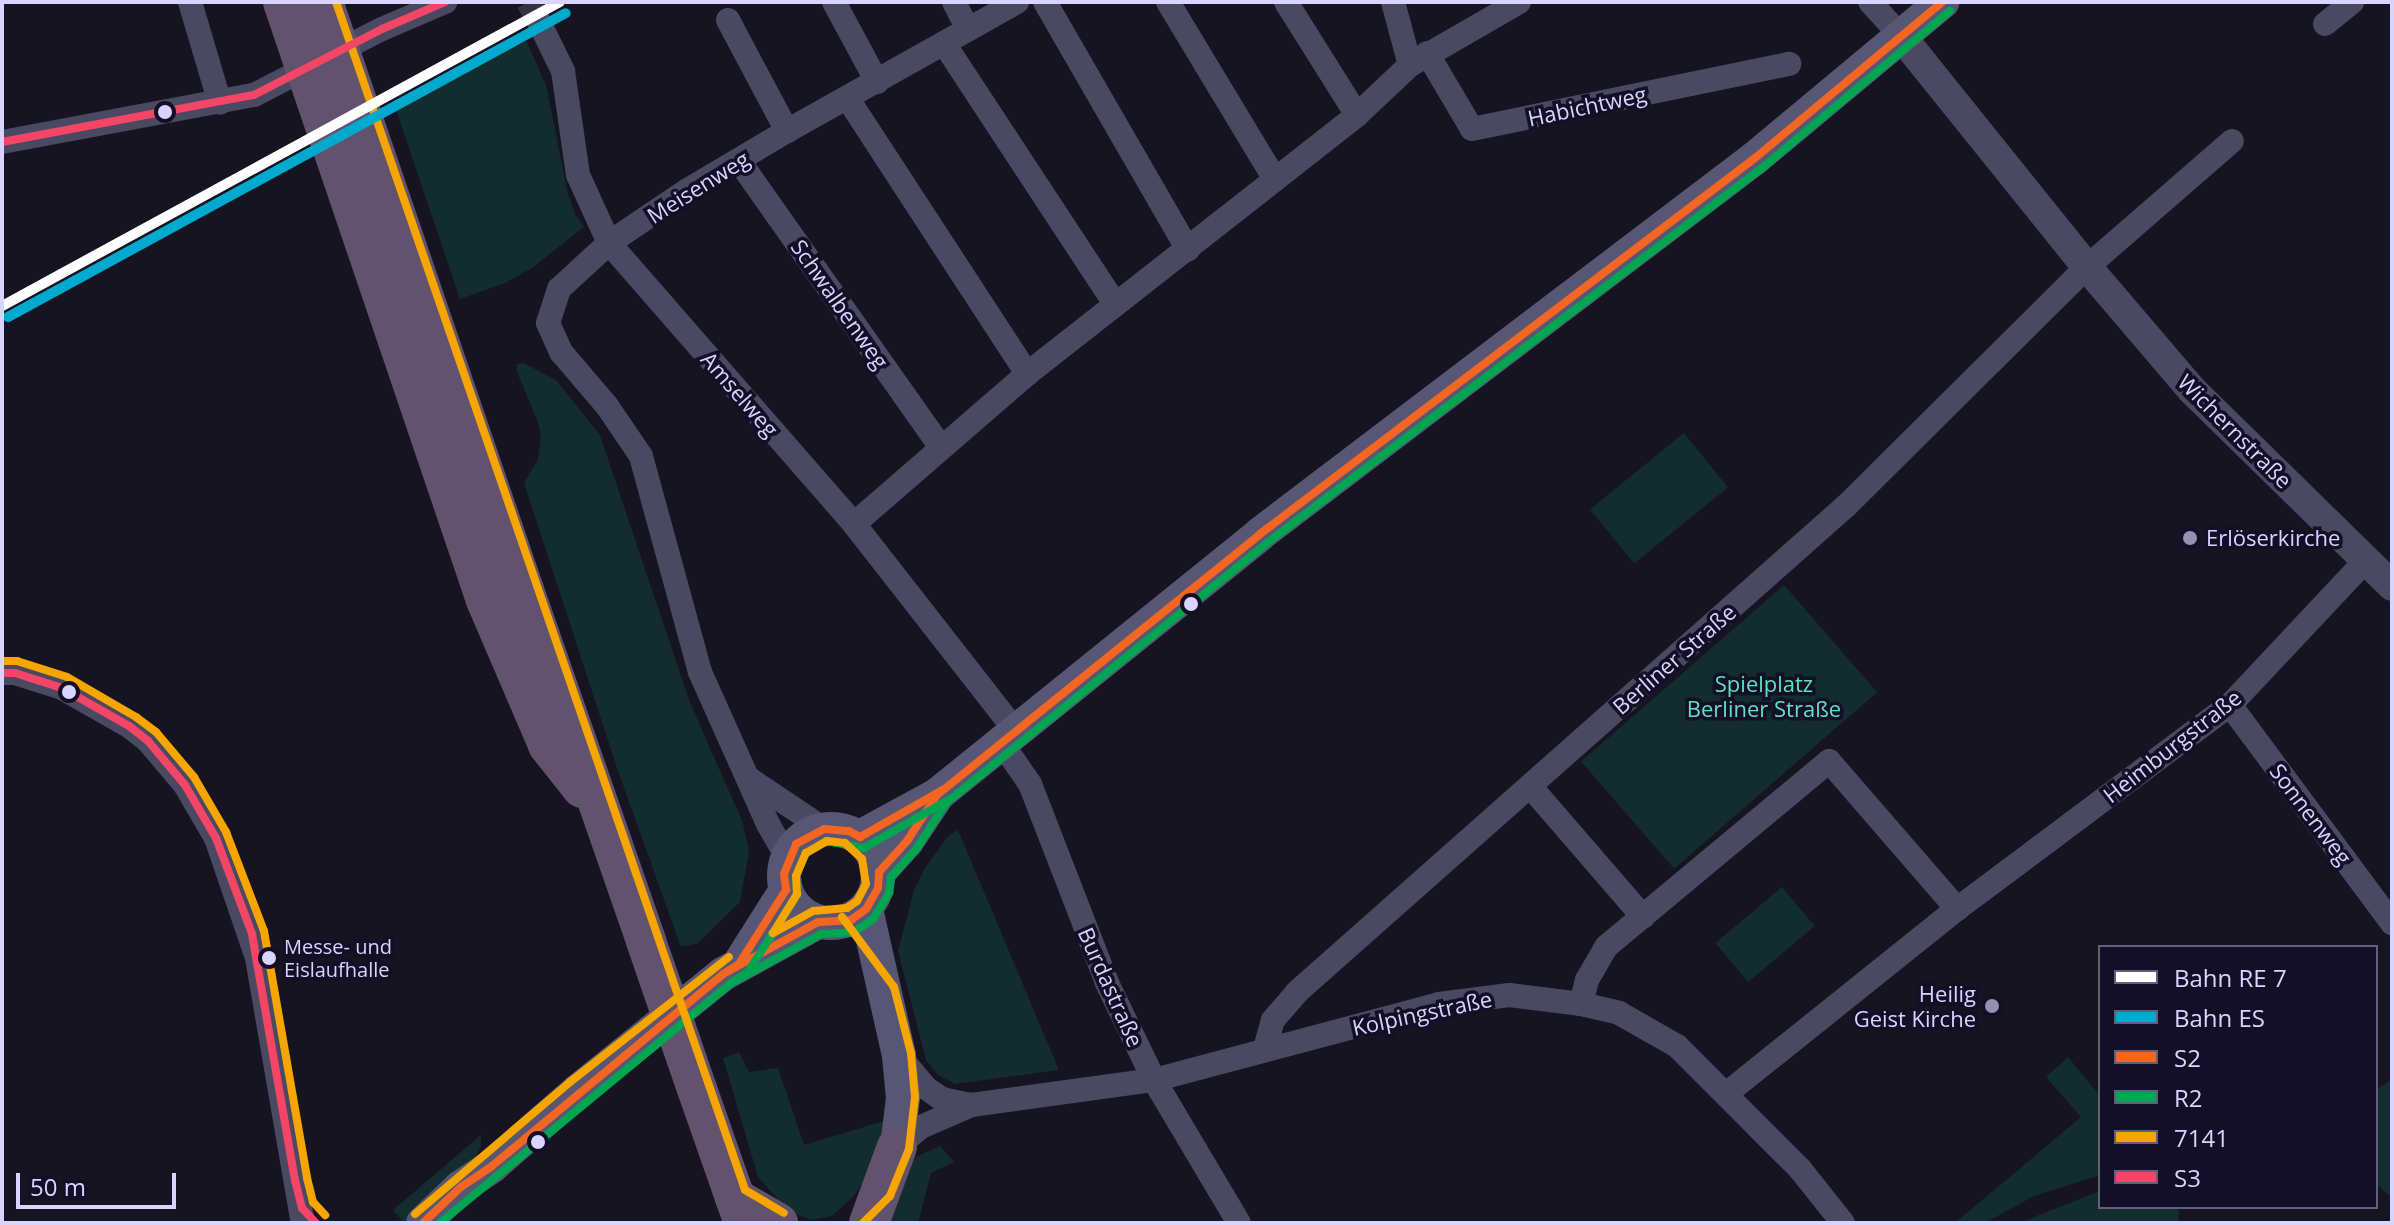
<!DOCTYPE html>
<meta charset="utf-8">
<style>
body{margin:0}
#map{position:relative;width:2394px;height:1225px;overflow:hidden;background:#161421;font-family:"Open Sans",sans-serif}
div>[style]{position:absolute}
[style*='--x']{left:calc(var(--x)*1px);top:calc(var(--y)*1px);width:calc(var(--w)*1px);rotate:calc(var(--a)*1deg)}
.green>*{inset:0;background:#132c2d;transform-origin:0 0}
.minor-tunnel>*{height:24px;margin-top:-12px;transform-origin:0;background:repeating-linear-gradient(90deg,#333142 0 24px,transparent 0 36px)}
.minor>*{height:24px;margin:-12px;padding:0 12px;transform-origin:12px;border-radius:12px;background:#4a4962}
.tertiary>*{height:30px;margin:-15px;padding:0 15px;transform-origin:15px;border-radius:15px;background:#4a4962}
.secondary>*{height:34px;margin:-17px;padding:0 17px;transform-origin:17px;border-radius:17px;background:#575674}
.secondary>.ring{margin:-17px;padding:0;box-sizing:content-box;background:none;border:34px solid #575674;border-radius:50%}
.trunk>*{height:40px;margin:-20px;padding:0 20px;transform-origin:20px;border-radius:20px;background:#62526e}
.trunk-bridge>*{height:40px;margin:-20px;padding:0 20px;transform-origin:20px;border-radius:20px;background:#62526e}
.bus-1>*{height:8px;margin:-4px;padding:0 4px;transform-origin:4px;border-radius:4px;background:#f26522}
.bus-2>*{height:8px;margin:-4px;padding:0 4px;transform-origin:4px;border-radius:4px;background:#00a651}
.bus-3>*{height:8px;margin:-4px;padding:0 4px;transform-origin:4px;border-radius:4px;background:#f7a600}
.bus-4>*{height:8px;margin:-4px;padding:0 4px;transform-origin:4px;border-radius:4px;background:#f34667}
.rail-1>*{height:10px;margin:-5px;padding:0 5px;transform-origin:5px;border-radius:5px;background:#fff}
.rail-2>*{height:10px;margin:-5px;padding:0 5px;transform-origin:5px;border-radius:5px;background:#00a9ce}
.dots>*{width:22px;height:22px;translate:-50% -50%;box-sizing:border-box;border:4px solid #130f26;border-radius:50%}
span{translate:-50% -50%;white-space:nowrap;text-align:center;line-height:1.15;-webkit-text-stroke:7px #130f26;paint-order:stroke}
.bus-label{font-size:20px;color:#d9d4ff}
.left{translate:0 -50%;text-align:left}
.street-label{font-size:22px;color:#d9d4ff}
.poi-label{font-size:22px;color:#d9d4ff}
.right{translate:-100% -50%;text-align:right}
.park-label{font-size:22px;color:#5fe0c0}
.frame{position:absolute;inset:0;border:4px solid #d9d4ff;pointer-events:none}
.legend{position:absolute;left:2098px;top:945px;width:280px;height:264px;box-sizing:border-box;background:#130f26;border:2px solid #625e7d;margin:0;padding:10px 14px;list-style:none;font-size:24px;color:#d9d4ff}
.legend li{display:flex;align-items:center;gap:16px;height:40px}
.legend b{width:40px;border:2px solid #625e7d}
.scale{position:absolute;left:16px;top:1173px;width:160px;height:36px;box-sizing:border-box;border:4px solid #d9d4ff;border-top:0;padding-left:10px;font-size:24px;line-height:28px;white-space:nowrap;color:#d9d4ff;-webkit-text-stroke:6px #130f26;paint-order:stroke}
</style>
<div id="map">
<div class="green">
<i style="clip-path:polygon(525px 38px,546px 85px,568px 194px,575px 214px,584px 227px,532px 268px,505px 283px,460px 299px,394px 104px)"></i>
<i style="clip-path:polygon(524px 363px,557px 381px,600px 435px,689px 700px,743px 823px,749px 852px,740px 902px,698px 943px,681px 947px,617px 768px,524px 483px,538px 459px,541px 438px,538px 422px,517px 372px,517px 364px)"></i>
<i style="left:1684px;top:433px;width:70px;height:121px;rotate:51deg"></i>
<i style="left:1784px;top:585px;width:142px;height:269px;rotate:49deg"></i>
<i style="clip-path:polygon(958px 830px,1059px 1070px,955px 1084px,938px 1075px,926px 1060px,898px 951px,914px 890px,925px 868px,949px 835px)"></i>
<i style="left:1782px;top:887px;width:51px;height:87px;rotate:50deg"></i>
<i style="clip-path:polygon(739px 1052px,749px 1072px,778px 1068px,804px 1145px,887px 1120px,873px 1168px,854px 1196px,832px 1216px,811px 1220px,788px 1211px,758px 1177px,723px 1058px)"></i>
<i style="clip-path:polygon(2068px 1057px,2100px 1096px,2100px 1175px,2034px 1196px,1985px 1223px,1955px 1223px,2081px 1117px,2046px 1077px)"></i>
<i style="clip-path:polygon(2392px 1079px,2392px 1198px,2376px 1184px,2376px 1090px)"></i>
<i style="clip-path:polygon(481px 1135px,481px 1147px,474px 1159px,412px 1223px,404px 1223px,393px 1210px)"></i>
<i style="clip-path:polygon(940px 1146px,954px 1162px,931px 1173px,918px 1223px,884px 1223px,903px 1175px,916px 1157px)"></i>
<i style="clip-path:polygon(2100px 1191px,2100px 1207px,2179px 1207px,2178px 1223px,2019px 1223px)"></i>
</div>
<div class="minor-tunnel">
<i style="--x:528;--y:2;--w:23;--a:61"></i>
</div>
<div class="minor">
<i style="--x:190;--y:2;--w:105;--a:73.5"></i>
<i style="--x:834;--y:2;--w:91;--a:61.7"></i>
<i style="--x:954;--y:2;--w:31;--a:63"></i>
<i style="--x:1045;--y:2;--w:286;--a:60"></i>
<i style="--x:1168;--y:2;--w:205;--a:58.9"></i>
<i style="--x:1286;--y:2;--w:133;--a:57.9"></i>
<i style="--x:1393;--y:2;--w:65;--a:74.9"></i>
<i style="--x:1870;--y:2;--w:46;--a:47.6"></i>
<i style="--x:728;--y:20;--w:126;--a:62"></i>
<i style="--x:539;--y:22;--w:55;--a:63.9"></i>
<i style="--x:563;--y:71;--w:105;--a:81.8"></i>
<i style="--x:578;--y:175;--w:75;--a:65.5"></i>
<i style="--x:609;--y:243;--w:373;--a:48.9"></i>
<i style="--x:854;--y:524;--w:261;--a:52"></i>
<i style="--x:2325;--y:24;--w:35;--a:-39"></i>
<i style="--x:945;--y:45;--w:310;--a:56.7"></i>
<i style="--x:1427;--y:53;--w:88;--a:59.4"></i>
<i style="--x:1472;--y:129;--w:324;--a:-11.6"></i>
<i style="--x:848;--y:99;--w:328;--a:56.9"></i>
<i style="--x:2;--y:142;--w:256;--a:-10.6"></i>
<i style="--x:254;--y:95;--w:144;--a:-27.3"></i>
<i style="--x:382;--y:29;--w:69;--a:-23.2"></i>
<i style="--x:739;--y:161;--w:350;--a:54.8"></i>
<i style="--x:854;--y:524;--w:229;--a:-40.9"></i>
<i style="--x:1027;--y:374;--w:420;--a:-38.1"></i>
<i style="--x:1357;--y:115;--w:73;--a:-43.3"></i>
<i style="--x:1410;--y:65;--w:126;--a:-30"></i>
<i style="--x:2;--y:673;--w:13;--a:0"></i>
<i style="--x:15;--y:673;--w:49;--a:17.7"></i>
<i style="--x:62;--y:688;--w:77;--a:29.6"></i>
<i style="--x:129;--y:726;--w:24;--a:38"></i>
<i style="--x:148;--y:741;--w:57;--a:49.9"></i>
<i style="--x:185;--y:785;--w:61;--a:59.7"></i>
<i style="--x:216;--y:838;--w:127;--a:71.1"></i>
<i style="--x:257;--y:958;--w:269;--a:80.2"></i>
<i style="--x:2230;--y:705;--w:272;--a:53.4"></i>
<i style="--x:1001;--y:742;--w:51;--a:55.4"></i>
<i style="--x:1030;--y:784;--w:213;--a:68.8"></i>
<i style="--x:1107;--y:983;--w:108;--a:64.1"></i>
<i style="--x:1154;--y:1080;--w:166;--a:59.3"></i>
<i style="--x:748;--y:778;--w:92;--a:33.9"></i>
<i style="--x:1530;--y:786;--w:173;--a:49.2"></i>
<i style="--x:787;--y:857;--w:38;--a:-120"></i>
<i style="--x:768;--y:824;--w:167;--a:-114.1"></i>
<i style="--x:700;--y:672;--w:224;--a:-105.3"></i>
<i style="--x:641;--y:456;--w:60;--a:-124.2"></i>
<i style="--x:607;--y:406;--w:71;--a:-130.4"></i>
<i style="--x:561;--y:352;--w:32;--a:-114"></i>
<i style="--x:548;--y:323;--w:36;--a:-72"></i>
<i style="--x:559;--y:289;--w:68;--a:-42.6"></i>
<i style="--x:609;--y:243;--w:93;--a:-34"></i>
<i style="--x:686;--y:191;--w:117;--a:-30.7"></i>
<i style="--x:787;--y:131;--w:264;--a:-29.3"></i>
<i style="--x:1581;--y:1004;--w:25;--a:-76"></i>
<i style="--x:1587;--y:980;--w:39;--a:-60"></i>
<i style="--x:1607;--y:946;--w:289;--a:-39.8"></i>
<i style="--x:1829;--y:761;--w:196;--a:49.1"></i>
<i style="--x:1265;--y:1049;--w:30;--a:-75"></i>
<i style="--x:1273;--y:1020;--w:37;--a:-49"></i>
<i style="--x:1297;--y:992;--w:733;--a:-41.52"></i>
<i style="--x:1846;--y:506;--w:339;--a:-44.8"></i>
<i style="--x:2087;--y:267;--w:192;--a:-41"></i>
<i style="--x:900;--y:1057;--w:40;--a:50"></i>
<i style="--x:926;--y:1088;--w:19;--a:35"></i>
<i style="--x:942;--y:1099;--w:30;--a:12"></i>
<i style="--x:1726;--y:1094;--w:296;--a:-38.7"></i>
<i style="--x:1957;--y:909;--w:341;--a:-36.8"></i>
<i style="--x:2230;--y:705;--w:199;--a:-46.8"></i>
<i style="--x:897;--y:1147;--w:31;--a:-40"></i>
<i style="--x:921;--y:1127;--w:55;--a:-23.7"></i>
<i style="--x:971;--y:1105;--w:185;--a:-7.8"></i>
<i style="--x:1154;--y:1080;--w:295;--a:-14.9"></i>
<i style="--x:1439;--y:1004;--w:71;--a:-7.3"></i>
<i style="--x:1509;--y:995;--w:73;--a:7.1"></i>
<i style="--x:1581;--y:1004;--w:39;--a:13"></i>
<i style="--x:1619;--y:1013;--w:67;--a:29.6"></i>
<i style="--x:1677;--y:1046;--w:174;--a:45"></i>
<i style="--x:1800;--y:1169;--w:69;--a:51.5"></i>
</div>
<div class="tertiary">
<i style="--x:1901;--y:36;--w:297;--a:51.2"></i>
<i style="--x:2087;--y:267;--w:162;--a:49.5"></i>
<i style="--x:2192;--y:390;--w:280;--a:44.4"></i>
</div>
<div class="secondary">
<i class="ring" style="left:784px;top:829px;width:60px;height:60px"></i>
<i style="--x:860;--y:837;--w:88;--a:-28.6"></i>
<i style="--x:937;--y:795;--w:415;--a:-38.9"></i>
<i style="--x:1260;--y:534;--w:622;--a:-37.22"></i>
<i style="--x:1755;--y:158;--w:244;--a:-39.8"></i>
<i style="--x:879;--y:872;--w:42;--a:-47.9"></i>
<i style="--x:907;--y:841;--w:50;--a:-56.3"></i>
<i style="--x:866;--y:909;--w:151;--a:77.3"></i>
<i style="--x:899;--y:1056;--w:42;--a:84.6"></i>
<i style="--x:903;--y:1098;--w:49;--a:97"></i>
<i style="--x:741;--y:961;--w:84;--a:-57.6"></i>
<i style="--x:423;--y:1223;--w:52;--a:-43.5"></i>
<i style="--x:461;--y:1187;--w:37;--a:-34"></i>
<i style="--x:492;--y:1166;--w:114;--a:-41.1"></i>
<i style="--x:578;--y:1091;--w:186;--a:-38.9"></i>
<i style="--x:723;--y:974;--w:108;--a:-28.7"></i>
</div>
<div class="trunk">
<i style="--x:524;--y:590;--w:372;--a:70.8"></i>
<i style="--x:486;--y:600;--w:158;--a:66.8"></i>
<i style="--x:548;--y:745;--w:55;--a:51.7"></i>
<i style="--x:697;--y:1089;--w:142;--a:70.7"></i>
<i style="--x:735;--y:1198;--w:50;--a:30.2"></i>
<i style="--x:869;--y:1223;--w:81;--a:-69.8"></i>
</div>
<div class="trunk-bridge">
<i style="--x:283;--y:2;--w:632;--a:71.25"></i>
<i style="--x:323;--y:2;--w:621;--a:71.13"></i>
<i style="--x:646;--y:941;--w:157;--a:71"></i>
</div>
<div class="bus-1">
<i style="--x:728;--y:971;--w:13;--a:-32"></i>
<i style="--x:739;--y:964;--w:88;--a:-57.6"></i>
<i style="--x:786;--y:890;--w:16;--a:-97"></i>
<i style="--x:784;--y:874;--w:32;--a:-68"></i>
<i style="--x:796;--y:844;--w:32;--a:-28"></i>
<i style="--x:824;--y:829;--w:25;--a:5"></i>
<i style="--x:849;--y:831;--w:13;--a:29"></i>
<i style="--x:860;--y:837;--w:97;--a:-29.7"></i>
<i style="--x:423;--y:1223;--w:52;--a:-43.5"></i>
<i style="--x:461;--y:1187;--w:37;--a:-34"></i>
<i style="--x:492;--y:1166;--w:300;--a:-39.7"></i>
<i style="--x:723;--y:974;--w:108;--a:-28.7"></i>
<i style="--x:818;--y:922;--w:33;--a:-3"></i>
<i style="--x:851;--y:920;--w:19;--a:-36"></i>
<i style="--x:866;--y:909;--w:24;--a:-60"></i>
<i style="--x:878;--y:888;--w:16;--a:-86"></i>
<i style="--x:879;--y:872;--w:42;--a:-47.9"></i>
<i style="--x:907;--y:841;--w:55;--a:-56.9"></i>
<i style="--x:937;--y:795;--w:415;--a:-38.9"></i>
<i style="--x:1260;--y:534;--w:622;--a:-37.22"></i>
<i style="--x:1755;--y:158;--w:244;--a:-39.8"></i>
</div>
<div class="bus-2">
<i style="--x:734;--y:981;--w:17;--a:-33"></i>
<i style="--x:748;--y:972;--w:91;--a:-57.5"></i>
<i style="--x:797;--y:895;--w:19;--a:-93"></i>
<i style="--x:796;--y:876;--w:25;--a:-67"></i>
<i style="--x:806;--y:853;--w:24;--a:-30"></i>
<i style="--x:827;--y:841;--w:38;--a:11"></i>
<i style="--x:864;--y:848;--w:99;--a:-29.7"></i>
<i style="--x:440;--y:1223;--w:376;--a:-39.5"></i>
<i style="--x:730;--y:984;--w:104;--a:-28.8"></i>
<i style="--x:821;--y:934;--w:33;--a:-3"></i>
<i style="--x:854;--y:932;--w:23;--a:-34"></i>
<i style="--x:873;--y:919;--w:31;--a:-58"></i>
<i style="--x:889;--y:893;--w:16;--a:-83"></i>
<i style="--x:891;--y:877;--w:39;--a:-48"></i>
<i style="--x:917;--y:848;--w:54;--a:-57.2"></i>
<i style="--x:946;--y:803;--w:413;--a:-39"></i>
<i style="--x:1267;--y:543;--w:621;--a:-37.15"></i>
<i style="--x:1762;--y:168;--w:245;--a:-39.9"></i>
</div>
<div class="bus-3">
<i style="--x:336;--y:2;--w:1256;--a:71"></i>
<i style="--x:745;--y:1190;--w:45;--a:30.5"></i>
<i style="--x:2;--y:661;--w:15;--a:0"></i>
<i style="--x:17;--y:661;--w:52;--a:17.7"></i>
<i style="--x:67;--y:677;--w:80;--a:30.1"></i>
<i style="--x:136;--y:717;--w:25;--a:37"></i>
<i style="--x:156;--y:732;--w:59;--a:49.8"></i>
<i style="--x:194;--y:777;--w:64;--a:59.8"></i>
<i style="--x:226;--y:832;--w:106;--a:69"></i>
<i style="--x:264;--y:931;--w:251;--a:80.1"></i>
<i style="--x:307;--y:1178;--w:25;--a:76"></i>
<i style="--x:313;--y:1202;--w:18;--a:47"></i>
<i style="--x:827;--y:841;--w:18;--a:6"></i>
<i style="--x:845;--y:843;--w:23;--a:43"></i>
<i style="--x:862;--y:859;--w:25;--a:81"></i>
<i style="--x:866;--y:884;--w:19;--a:118"></i>
<i style="--x:857;--y:901;--w:12;--a:145"></i>
<i style="--x:847;--y:908;--w:34;--a:175"></i>
<i style="--x:813;--y:911;--w:46;--a:151.2"></i>
<i style="--x:773;--y:933;--w:46;--a:-58.4"></i>
<i style="--x:797;--y:894;--w:18;--a:-93"></i>
<i style="--x:796;--y:876;--w:25;--a:-67"></i>
<i style="--x:806;--y:853;--w:24;--a:-30"></i>
<i style="--x:842;--y:917;--w:87;--a:53.4"></i>
<i style="--x:894;--y:987;--w:68;--a:75.6"></i>
<i style="--x:911;--y:1053;--w:44;--a:84.8"></i>
<i style="--x:915;--y:1097;--w:52;--a:96.6"></i>
<i style="--x:909;--y:1149;--w:51;--a:112"></i>
<i style="--x:890;--y:1196;--w:38;--a:135"></i>
<i style="--x:415;--y:1214;--w:204;--a:-40.4"></i>
<i style="--x:570;--y:1082;--w:202;--a:-38.2"></i>
</div>
<div class="bus-4">
<i style="--x:2;--y:142;--w:256;--a:-10.6"></i>
<i style="--x:254;--y:95;--w:144;--a:-27.3"></i>
<i style="--x:382;--y:29;--w:69;--a:-23.2"></i>
<i style="--x:2;--y:673;--w:13;--a:0"></i>
<i style="--x:15;--y:673;--w:49;--a:17.7"></i>
<i style="--x:62;--y:688;--w:77;--a:29.6"></i>
<i style="--x:129;--y:726;--w:24;--a:38"></i>
<i style="--x:148;--y:741;--w:57;--a:49.9"></i>
<i style="--x:185;--y:785;--w:61;--a:59.7"></i>
<i style="--x:216;--y:838;--w:103;--a:69.4"></i>
<i style="--x:252;--y:934;--w:250;--a:80.1"></i>
<i style="--x:295;--y:1180;--w:29;--a:76"></i>
<i style="--x:302;--y:1208;--w:21;--a:47"></i>
</div>
<div class="rail-1">
<i style="--x:2;--y:306;--w:635;--a:-28.58"></i>
</div>
<div class="rail-2">
<i style="--x:8;--y:317;--w:635;--a:-28.58"></i>
</div>
<div class="dots">
<i style="left:165px;top:112px;background:#d9d4ff"></i>
<i style="left:2190px;top:538px;background:#9591b1"></i>
<i style="left:1191px;top:604px;background:#d9d4ff"></i>
<i style="left:69px;top:692px;background:#d9d4ff"></i>
<i style="left:269px;top:958px;background:#d9d4ff"></i>
<i style="left:1992px;top:1006px;background:#9591b1"></i>
<i style="left:538px;top:1142px;background:#d9d4ff"></i>
</div>
<div class="bus-label">
<span class="left" style="left:284px;top:958px">Messe- und<br>Eislaufhalle</span>
</div>
<div class="street-label">
<span style="left:1587px;top:106px;rotate:-12deg">Habichtweg</span>
<span style="left:698px;top:187px;rotate:-32deg">Meisenweg</span>
<span style="left:840px;top:304px;rotate:55deg">Schwalbenweg</span>
<span style="left:740px;top:394px;rotate:49deg">Amselweg</span>
<span style="left:2235px;top:431px;rotate:45deg">Wichernstraße</span>
<span style="left:1674px;top:659px;rotate:-41deg">Berliner Straße</span>
<span style="left:2172px;top:746px;rotate:-38deg">Heimburgstraße</span>
<span style="left:2311px;top:814px;rotate:53deg">Sonnenweg</span>
<span style="left:1111px;top:987px;rotate:66deg">Burdastraße</span>
<span style="left:1422px;top:1013px;rotate:-12deg">Kolpingstraße</span>
</div>
<div class="poi-label">
<span class="left" style="left:2206px;top:538px">Erlöserkirche</span>
<span class="right" style="left:1976px;top:1006px">Heilig<br>Geist Kirche</span>
</div>
<div class="park-label">
<span style="left:1764px;top:696px">Spielplatz<br>Berliner Straße</span>
</div>
<div class="frame"></div>
<ul class="legend">
<li><b style="height:10px;background:#fff"></b>Bahn RE 7</li>
<li><b style="height:10px;background:#00a9ce"></b>Bahn ES</li>
<li><b style="height:10px;background:#f26522"></b>S2</li>
<li><b style="height:10px;background:#00a651"></b>R2</li>
<li><b style="height:10px;background:#f7a600"></b>7141</li>
<li><b style="height:10px;background:#f34667"></b>S3</li>
</ul>
<div class="scale">50 m</div>
</div>
